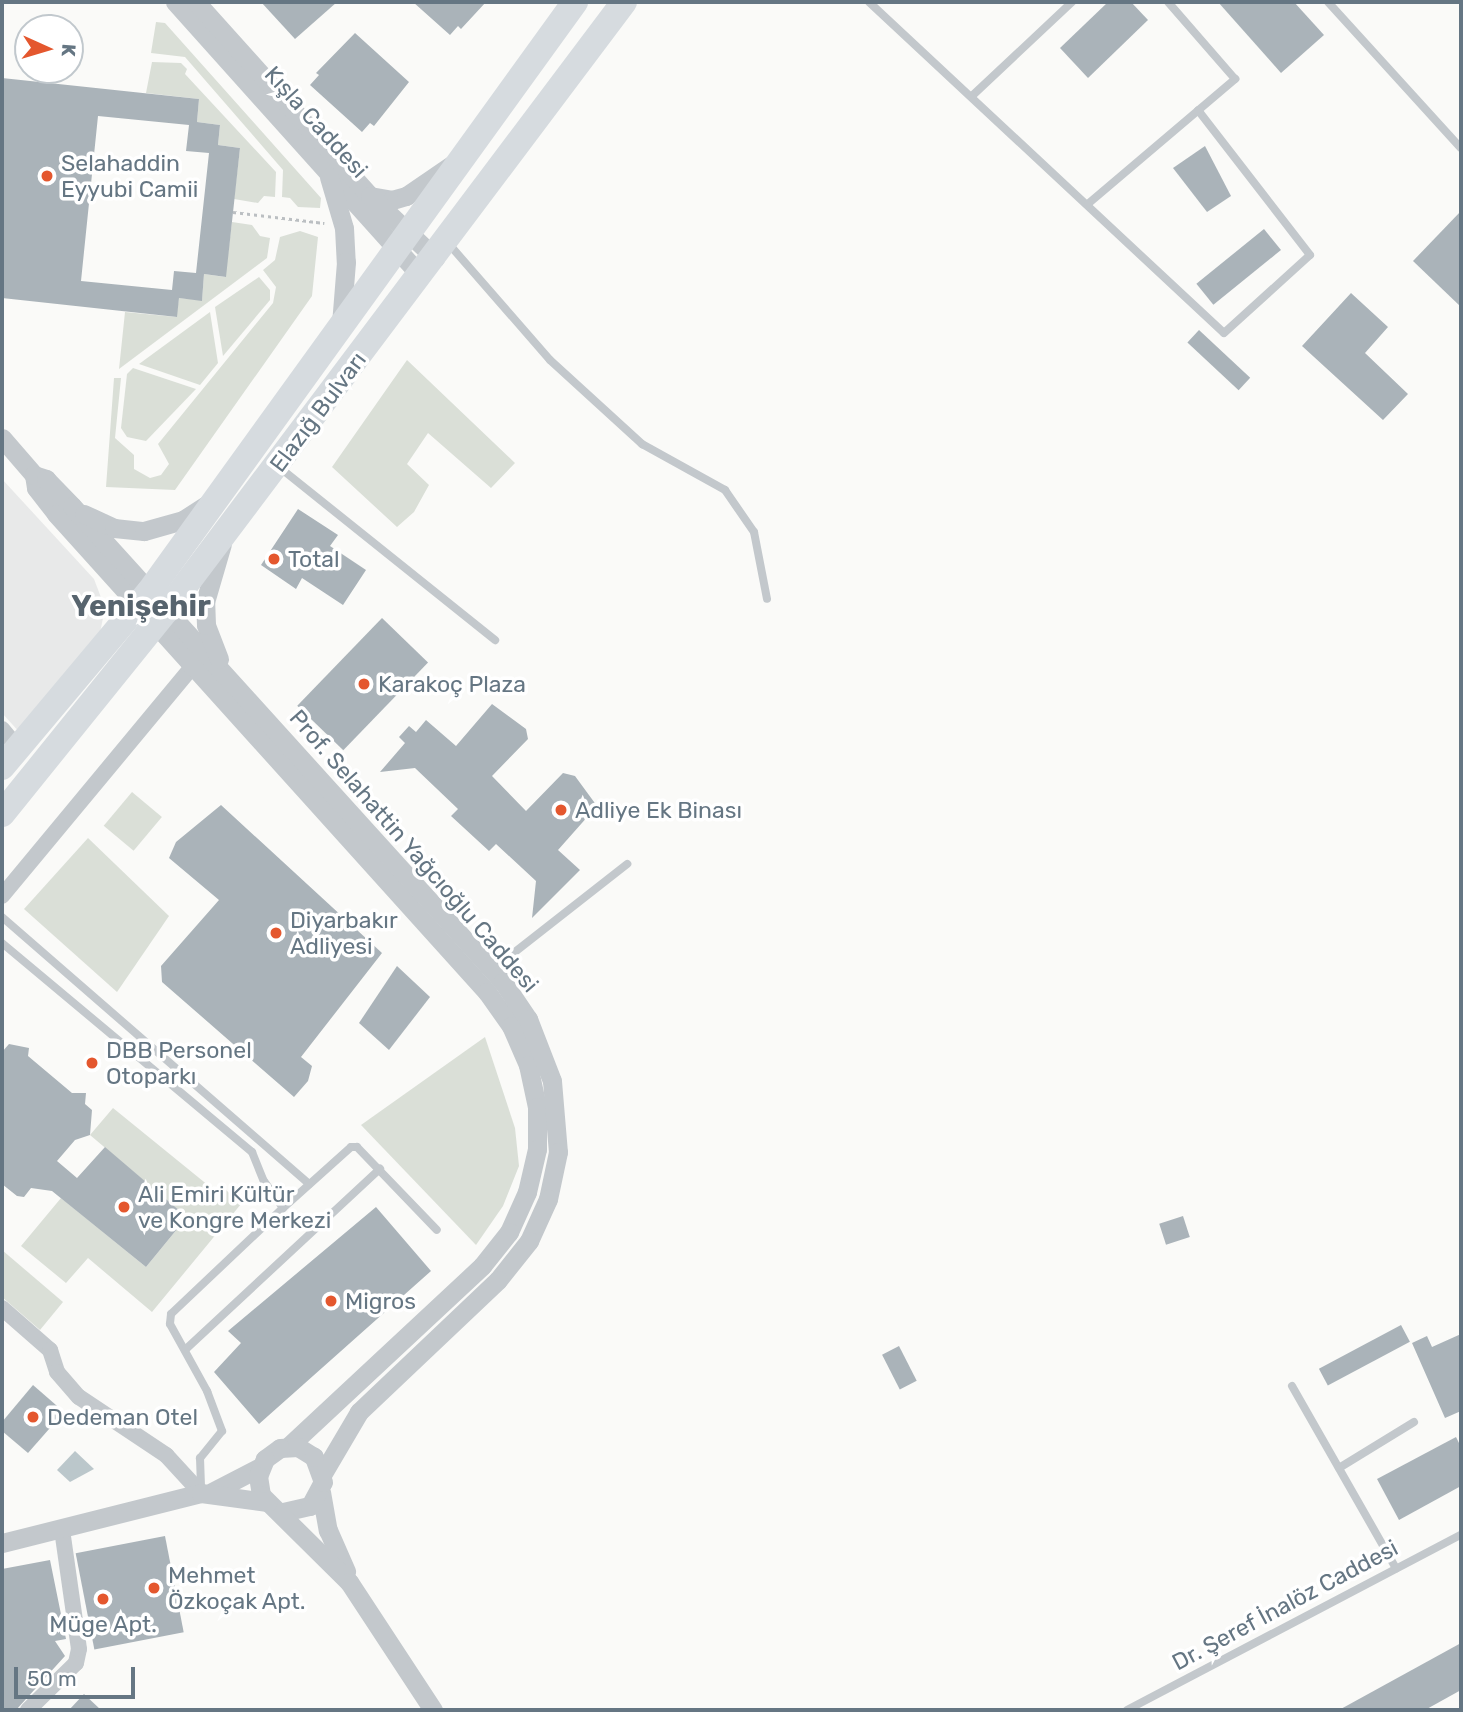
<!DOCTYPE html>
<meta charset="utf-8">
<style>
body{margin:0}
#map{position:relative;width:1463px;height:1712px;overflow:hidden;background:#fafaf8;font-family:Rubik,sans-serif}
div>[style]{position:absolute}
[style*='--x']{left:calc(var(--x)*1px);top:calc(var(--y)*1px);width:calc(var(--w)*1px);rotate:calc(var(--a)*1deg)}
.built>*{inset:0;background:#e8e9e9}
.green>*{inset:0;background:#dadfd7;transform-origin:0 0}
.water>*{inset:0;background:#bbc7cb}
.building>*{inset:0;background:#aab3b9;transform-origin:0 0}
.path>*{height:2.5px;margin-top:-1.25px;transform-origin:0;background:repeating-linear-gradient(90deg,#bbbfc2 0 3.5px,transparent 0 7px)}
.service>*{height:8px;margin:-4px;padding:0 4px;transform-origin:4px;border-radius:4px;background:#c3c8cc}
.minor>*{height:16px;margin:-8px;padding:0 8px;transform-origin:8px;border-radius:8px;background:#c3c8cc}
.tertiary>*{height:19px;margin:-9.5px;padding:0 9.5px;transform-origin:9.5px;border-radius:9.5px;background:#c3c8cc}
.primary>*{height:26px;margin:-13px;padding:0 13px;transform-origin:13px;border-radius:13px;background:#d6dbdf}
.dots>*{width:19px;height:19px;translate:-50% -50%;box-sizing:border-box;border:4px solid #fff;border-radius:50%}
span{translate:-50% -50%;white-space:nowrap;text-align:center;line-height:1.15;-webkit-text-stroke:7px #fff;paint-order:stroke}
.street-label{font-size:23px;color:#657683}
.poi-label{font-size:23px;color:#657683}
.left{translate:0 -50%;text-align:left}
.district-label{font-size:30px;color:#57646e;font-weight:700}
.frame{position:absolute;inset:0;border:4px solid #657683;pointer-events:none}
.north{position:absolute;left:14px;top:14px;width:70px;height:70px;box-sizing:border-box;background:#fff;border:2px solid #c1c8cd;border-radius:50%;rotate:94deg;font-size:19px;font-weight:700;line-height:28px;text-align:center;color:#657683}
.north::after{content:'';display:block;margin:auto;width:24px;height:32px;background:#e4572e;clip-path:polygon(50% 0,100% 100%,50% 72%,0 100%)}
.scale{position:absolute;left:14px;top:1667px;width:121px;height:32px;box-sizing:border-box;border:4px solid #657683;border-top:0;padding-left:9px;font-size:21px;line-height:24px;white-space:nowrap;color:#657683;-webkit-text-stroke:5px #fff;paint-order:stroke}
</style>
<div id="map">
<div class="built">
<i style="clip-path:polygon(2px 479px,94px 579px,105px 608px,100px 633px,21px 734px,2px 713px)"></i>
</div>
<div class="green">
<i style="clip-path:polygon(156px 22px,165px 23px,321px 198px,320px 208px,298px 207px,290px 198px,282px 197px,283px 170px,185px 57px,151px 53px)"></i>
<i style="clip-path:polygon(152px 62px,181px 63px,187px 69px,185px 74px,276px 172px,275px 197px,264px 196px,258px 203px,234px 199px,240px 148px,218px 145px,220px 125px,197px 122px,199px 99px,146px 93px)"></i>
<i style="clip-path:polygon(232px 222px,252px 225px,260px 236px,270px 238px,267px 258px,119px 369px,125px 312px,176px 317px,179px 298px,202px 300px,204px 274px,225px 277px)"></i>
<i style="clip-path:polygon(300px 231px,318px 237px,312px 296px,175px 490px,106px 487px,114px 378px,121px 378px,115px 438px,134px 455px,134px 469px,150px 478px,161px 475px,169px 464px,158px 444px,273px 303px,276px 287px,263px 270px,275px 260px,280px 237px)"></i>
<i style="clip-path:polygon(259px 277px,270px 290px,270px 300px,223px 356px,215px 307px)"></i>
<i style="clip-path:polygon(210px 312px,218px 363px,200px 385px,139px 364px)"></i>
<i style="clip-path:polygon(407px 360px,515px 463px,491px 488px,428px 433px,407px 464px,429px 485px,414px 512px,397px 527px,332px 467px)"></i>
<i style="clip-path:polygon(133px 368px,196px 389px,146px 441px,127px 437px,121px 428px,127px 374px)"></i>
<i style="left:132px;top:792px;width:39px;height:44px;rotate:40deg"></i>
<i style="clip-path:polygon(88px 838px,169px 916px,117px 992px,24px 909px)"></i>
<i style="clip-path:polygon(485px 1037px,515px 1128px,519px 1166px,503px 1206px,476px 1245px,361px 1125px)"></i>
<i style="clip-path:polygon(113px 1108px,209px 1186px,226px 1190px,241px 1204px,152px 1312px,88px 1258px,66px 1283px,21px 1246px,61px 1198px,146px 1267px,187px 1217px,90px 1135px)"></i>
<i style="clip-path:polygon(2px 1250px,63px 1302px,40px 1330px,2px 1297px)"></i>
</div>
<div class="water">
<i style="clip-path:polygon(75px 1451px,94px 1469px,70px 1482px,57px 1470px)"></i>
</div>
<div class="building">
<i style="clip-path:polygon(261px 2px,337px 2px,295px 39px)"></i>
<i style="clip-path:polygon(413px 2px,486px 2px,461px 29px,458px 26px,450px 35px)"></i>
<i style="clip-path:polygon(1108px 2px,1131px 2px,1148px 20px,1088px 78px,1060px 48px)"></i>
<i style="clip-path:polygon(1218px 2px,1294px 2px,1324px 35px,1281px 73px)"></i>
<i style="clip-path:polygon(355px 33px,409px 82px,374px 126px,370px 123px,362px 132px,310px 85px,319px 75px,316px 73px)"></i>
<i style="clip-path:polygon(evenodd,2px 78px,199px 99px,197px 122px,220px 125px,218px 145px,240px 148px,226px 277px,204px 274px,202px 301px,179px 298px,177px 317px,2px 298px,2px 78px,98px 116px,189px 125px,186px 151px,209px 153px,196px 273px,174px 271px,172px 290px,81px 281px,98px 116px)"></i>
<i style="clip-path:polygon(1205px 146px,1231px 196px,1207px 212px,1173px 168px)"></i>
<i style="clip-path:polygon(1461px 211px,1461px 307px,1413px 261px)"></i>
<i style="left:1264px;top:229px;width:27px;height:87px;rotate:51deg"></i>
<i style="clip-path:polygon(1351px 293px,1388px 327px,1365px 353px,1408px 394px,1383px 420px,1302px 346px)"></i>
<i style="left:1199px;top:330px;width:70px;height:17px;rotate:43deg"></i>
<i style="clip-path:polygon(298px 509px,338px 535px,330px 546px,366px 570px,343px 605px,302px 578px,296px 589px,261px 565px)"></i>
<i style="left:382px;top:618px;width:64px;height:122px;rotate:44deg"></i>
<i style="clip-path:polygon(492px 704px,526px 729px,528px 739px,492px 776px,526px 811px,563px 773px,575px 776px,597px 806px,558px 850px,580px 870px,532px 918px,536px 881px,496px 844px,489px 851px,451px 816px,458px 809px,415px 768px,380px 772px,405px 743px,399px 737px,409px 726px,416px 732px,426px 720px,456px 746px)"></i>
<i style="clip-path:polygon(221px 805px,382px 953px,301px 1057px,312px 1066px,308px 1081px,294px 1097px,162px 982px,161px 966px,219px 900px,169px 858px,176px 842px)"></i>
<i style="clip-path:polygon(397px 966px,430px 997px,389px 1050px,359px 1023px)"></i>
<i style="clip-path:polygon(9px 1044px,29px 1048px,28px 1056px,72px 1093px,86px 1093px,85px 1104px,92px 1110px,90px 1135px,75px 1140px,57px 1161px,77px 1178px,105px 1147px,187px 1217px,146px 1267px,52px 1191px,31px 1188px,24px 1197px,17px 1196px,2px 1184px,2px 1052px)"></i>
<i style="clip-path:polygon(376px 1207px,431px 1271px,259px 1424px,214px 1372px,241px 1343px,228px 1331px)"></i>
<i style="left:1183px;top:1216px;width:22px;height:25px;rotate:72deg"></i>
<i style="left:1401px;top:1325px;width:19px;height:93px;rotate:62deg"></i>
<i style="clip-path:polygon(1461px 1334px,1461px 1411px,1445px 1418px,1412px 1343px,1427px 1336px,1432px 1347px)"></i>
<i style="left:899px;top:1346px;width:39px;height:19px;rotate:63deg"></i>
<i style="clip-path:polygon(33px 1385px,64px 1412px,28px 1453px,2px 1431px,2px 1422px)"></i>
<i style="clip-path:polygon(1456px 1437px,1461px 1447px,1461px 1486px,1399px 1520px,1377px 1479px)"></i>
<i style="left:165px;top:1536px;width:98px;height:91px;rotate:79deg"></i>
<i style="clip-path:polygon(50px 1560px,66px 1639px,55px 1641px,65px 1656px,16px 1710px,2px 1710px,2px 1569px)"></i>
<i style="clip-path:polygon(1461px 1643px,1461px 1690px,1425px 1710px,1339px 1710px)"></i>
<i style="clip-path:polygon(84px 1694px,101px 1710px,69px 1710px)"></i>
</div>
<div class="path">
<i style="--x:233;--y:212;--w:92;--a:6.9"></i>
</div>
<div class="service">
<i style="--x:869;--y:2;--w:485;--a:43"></i>
<i style="--x:1224;--y:333;--w:116;--a:-42.2"></i>
<i style="--x:1310;--y:255;--w:183;--a:-127.7"></i>
<i style="--x:1328;--y:2;--w:197;--a:47.7"></i>
<i style="--x:973;--y:95;--w:136;--a:-43.2"></i>
<i style="--x:1089;--y:203;--w:192;--a:-40.3"></i>
<i style="--x:1235;--y:79;--w:102;--a:-131"></i>
<i style="--x:448;--y:243;--w:155;--a:48.9"></i>
<i style="--x:550;--y:360;--w:125;--a:42.4"></i>
<i style="--x:642;--y:444;--w:95;--a:29"></i>
<i style="--x:725;--y:490;--w:51;--a:55.4"></i>
<i style="--x:754;--y:532;--w:68;--a:79"></i>
<i style="--x:279;--y:467;--w:277;--a:38.7"></i>
<i style="--x:2;--y:917;--w:407;--a:41"></i>
<i style="--x:2;--y:943;--w:326;--a:39.9"></i>
<i style="--x:252;--y:1152;--w:31;--a:68"></i>
<i style="--x:264;--y:1181;--w:33;--a:55"></i>
<i style="--x:283;--y:1208;--w:154;--a:136.6"></i>
<i style="--x:171;--y:1314;--w:10;--a:96"></i>
<i style="--x:170;--y:1324;--w:77;--a:61.1"></i>
<i style="--x:207;--y:1391;--w:43;--a:69.4"></i>
<i style="--x:222;--y:1431;--w:35;--a:129"></i>
<i style="--x:200;--y:1458;--w:34;--a:88"></i>
<i style="--x:492;--y:970;--w:172;--a:-38.1"></i>
<i style="--x:283;--y:1208;--w:91;--a:-41.9"></i>
<i style="--x:351;--y:1147;--w:6;--a:0"></i>
<i style="--x:357;--y:1147;--w:115;--a:46.1"></i>
<i style="--x:186;--y:1349;--w:265;--a:-42.9"></i>
<i style="--x:1292;--y:1386;--w:210;--a:60.3"></i>
<i style="--x:1339;--y:1468;--w:88;--a:-31.5"></i>
<i style="--x:1127;--y:1710;--w:377;--a:-27.7"></i>
</div>
<div class="minor">
<i style="--x:2;--y:729;--w:25;--a:50"></i>
<i style="--x:2;--y:896;--w:300;--a:-50.3"></i>
<i style="--x:2;--y:1308;--w:64;--a:41.2"></i>
<i style="--x:50;--y:1350;--w:23;--a:72"></i>
<i style="--x:57;--y:1372;--w:33;--a:49"></i>
<i style="--x:79;--y:1397;--w:105;--a:33.7"></i>
<i style="--x:166;--y:1455;--w:52;--a:47.4"></i>
<i style="--x:28;--y:1710;--w:67;--a:-44.4"></i>
<i style="--x:76;--y:1663;--w:14;--a:-78"></i>
<i style="--x:79;--y:1649;--w:120;--a:-98.1"></i>
</div>
<div class="tertiary">
<i style="--x:175;--y:2;--w:368;--a:48.1"></i>
<i style="--x:196;--y:2;--w:261;--a:48.1"></i>
<i style="--x:370;--y:196;--w:22;--a:10"></i>
<i style="--x:392;--y:200;--w:15;--a:-16"></i>
<i style="--x:406;--y:196;--w:57;--a:-34.2"></i>
<i style="--x:329;--y:177;--w:53;--a:73.6"></i>
<i style="--x:344;--y:228;--w:34;--a:87"></i>
<i style="--x:346;--y:262;--w:62;--a:94.6"></i>
<i style="--x:370;--y:196;--w:90;--a:43.6"></i>
<i style="--x:2;--y:438;--w:49;--a:49.1"></i>
<i style="--x:34;--y:475;--w:13;--a:81"></i>
<i style="--x:36;--y:488;--w:33;--a:52"></i>
<i style="--x:56;--y:514;--w:644;--a:47.96"></i>
<i style="--x:487;--y:992;--w:42;--a:54.8"></i>
<i style="--x:511;--y:1026;--w:43;--a:66.4"></i>
<i style="--x:528;--y:1065;--w:43;--a:77.9"></i>
<i style="--x:537;--y:1107;--w:42;--a:90"></i>
<i style="--x:537;--y:1149;--w:44;--a:103.1"></i>
<i style="--x:527;--y:1192;--w:44;--a:114.2"></i>
<i style="--x:509;--y:1232;--w:43;--a:128.5"></i>
<i style="--x:482;--y:1266;--w:264;--a:137"></i>
<i style="--x:34;--y:475;--w:13;--a:18"></i>
<i style="--x:46;--y:479;--w:37;--a:46"></i>
<i style="--x:72;--y:506;--w:642;--a:47.84"></i>
<i style="--x:503;--y:982;--w:45;--a:56"></i>
<i style="--x:528;--y:1019;--w:66;--a:68.8"></i>
<i style="--x:552;--y:1081;--w:71;--a:85.2"></i>
<i style="--x:558;--y:1152;--w:48;--a:102"></i>
<i style="--x:548;--y:1199;--w:46;--a:114.3"></i>
<i style="--x:529;--y:1241;--w:50;--a:128.5"></i>
<i style="--x:498;--y:1280;--w:192;--a:136.5"></i>
<i style="--x:359;--y:1412;--w:71;--a:120.5"></i>
<i style="--x:84;--y:514;--w:33;--a:25"></i>
<i style="--x:114;--y:528;--w:30;--a:6"></i>
<i style="--x:144;--y:531;--w:41;--a:-15.8"></i>
<i style="--x:183;--y:520;--w:30;--a:-33"></i>
<i style="--x:219;--y:659;--w:36;--a:-111"></i>
<i style="--x:206;--y:625;--w:23;--a:-92"></i>
<i style="--x:205;--y:602;--w:60;--a:-73.7"></i>
<i style="--x:212;--y:1492;--w:54;--a:-27.5"></i>
<i style="--x:321;--y:1492;--w:39;--a:80"></i>
<i style="--x:328;--y:1530;--w:45;--a:66.3"></i>
<i style="--x:283;--y:1512;--w:28;--a:-13"></i>
<i style="--x:310;--y:1506;--w:27;--a:-62"></i>
<i style="--x:323;--y:1482;--w:27;--a:-110"></i>
<i style="--x:314;--y:1457;--w:19;--a:-148"></i>
<i style="--x:298;--y:1447;--w:18;--a:177"></i>
<i style="--x:280;--y:1448;--w:19;--a:144"></i>
<i style="--x:265;--y:1459;--w:18;--a:112"></i>
<i style="--x:258;--y:1476;--w:19;--a:81"></i>
<i style="--x:261;--y:1495;--w:124;--a:44.7"></i>
<i style="--x:349;--y:1582;--w:153;--a:56.7"></i>
<i style="--x:2;--y:1543;--w:205;--a:-14.1"></i>
<i style="--x:201;--y:1493;--w:67;--a:7.8"></i>
</div>
<div class="primary">
<i style="--x:2;--y:767;--w:229;--a:-50"></i>
<i style="--x:149;--y:592;--w:728;--a:-54.17"></i>
<i style="--x:2;--y:814;--w:261;--a:-51.1"></i>
<i style="--x:166;--y:611;--w:762;--a:-53.05"></i>
</div>
<div class="dots">
<i style="left:47px;top:176px;background:#e4572e"></i>
<i style="left:274px;top:559px;background:#e4572e"></i>
<i style="left:364px;top:684px;background:#e4572e"></i>
<i style="left:561px;top:810px;background:#e4572e"></i>
<i style="left:276px;top:933px;background:#e4572e"></i>
<i style="left:92px;top:1063px;background:#e4572e"></i>
<i style="left:124px;top:1207px;background:#e4572e"></i>
<i style="left:331px;top:1301px;background:#e4572e"></i>
<i style="left:33px;top:1417px;background:#e4572e"></i>
<i style="left:154px;top:1588px;background:#e4572e"></i>
<i style="left:103px;top:1599px;background:#e4572e"></i>
</div>
<div class="street-label">
<span style="left:316px;top:122px;rotate:48deg">Kışla Caddesi</span>
<span style="left:318px;top:412px;rotate:-53deg">Elazığ Bulvarı</span>
<span style="left:414px;top:851px;rotate:49deg">Prof. Selahattin Yağcıoğlu Caddesi</span>
<span style="left:1285px;top:1605px;rotate:-28deg">Dr. Şeref İnalöz Caddesi</span>
</div>
<div class="poi-label">
<span class="left" style="left:61px;top:176px">Selahaddin<br>Eyyubi Camii</span>
<span class="left" style="left:288px;top:559px">Total</span>
<span class="left" style="left:378px;top:684px">Karakoç Plaza</span>
<span class="left" style="left:575px;top:810px">Adliye Ek Binası</span>
<span class="left" style="left:290px;top:933px">Diyarbakır<br>Adliyesi</span>
<span class="left" style="left:106px;top:1063px">DBB Personel<br>Otoparkı</span>
<span class="left" style="left:138px;top:1207px">Ali Emiri Kültür<br>ve Kongre Merkezi</span>
<span class="left" style="left:345px;top:1301px">Migros</span>
<span class="left" style="left:47px;top:1417px">Dedeman Otel</span>
<span class="left" style="left:168px;top:1588px">Mehmet<br>Özkoçak Apt.</span>
<span style="left:103px;top:1624px">Müge Apt.</span>
</div>
<div class="district-label">
<span style="left:141px;top:606px">Yenişehir</span>
</div>
<div class="frame"></div>
<div class="north">K</div>
<div class="scale">50 m</div>
</div>
